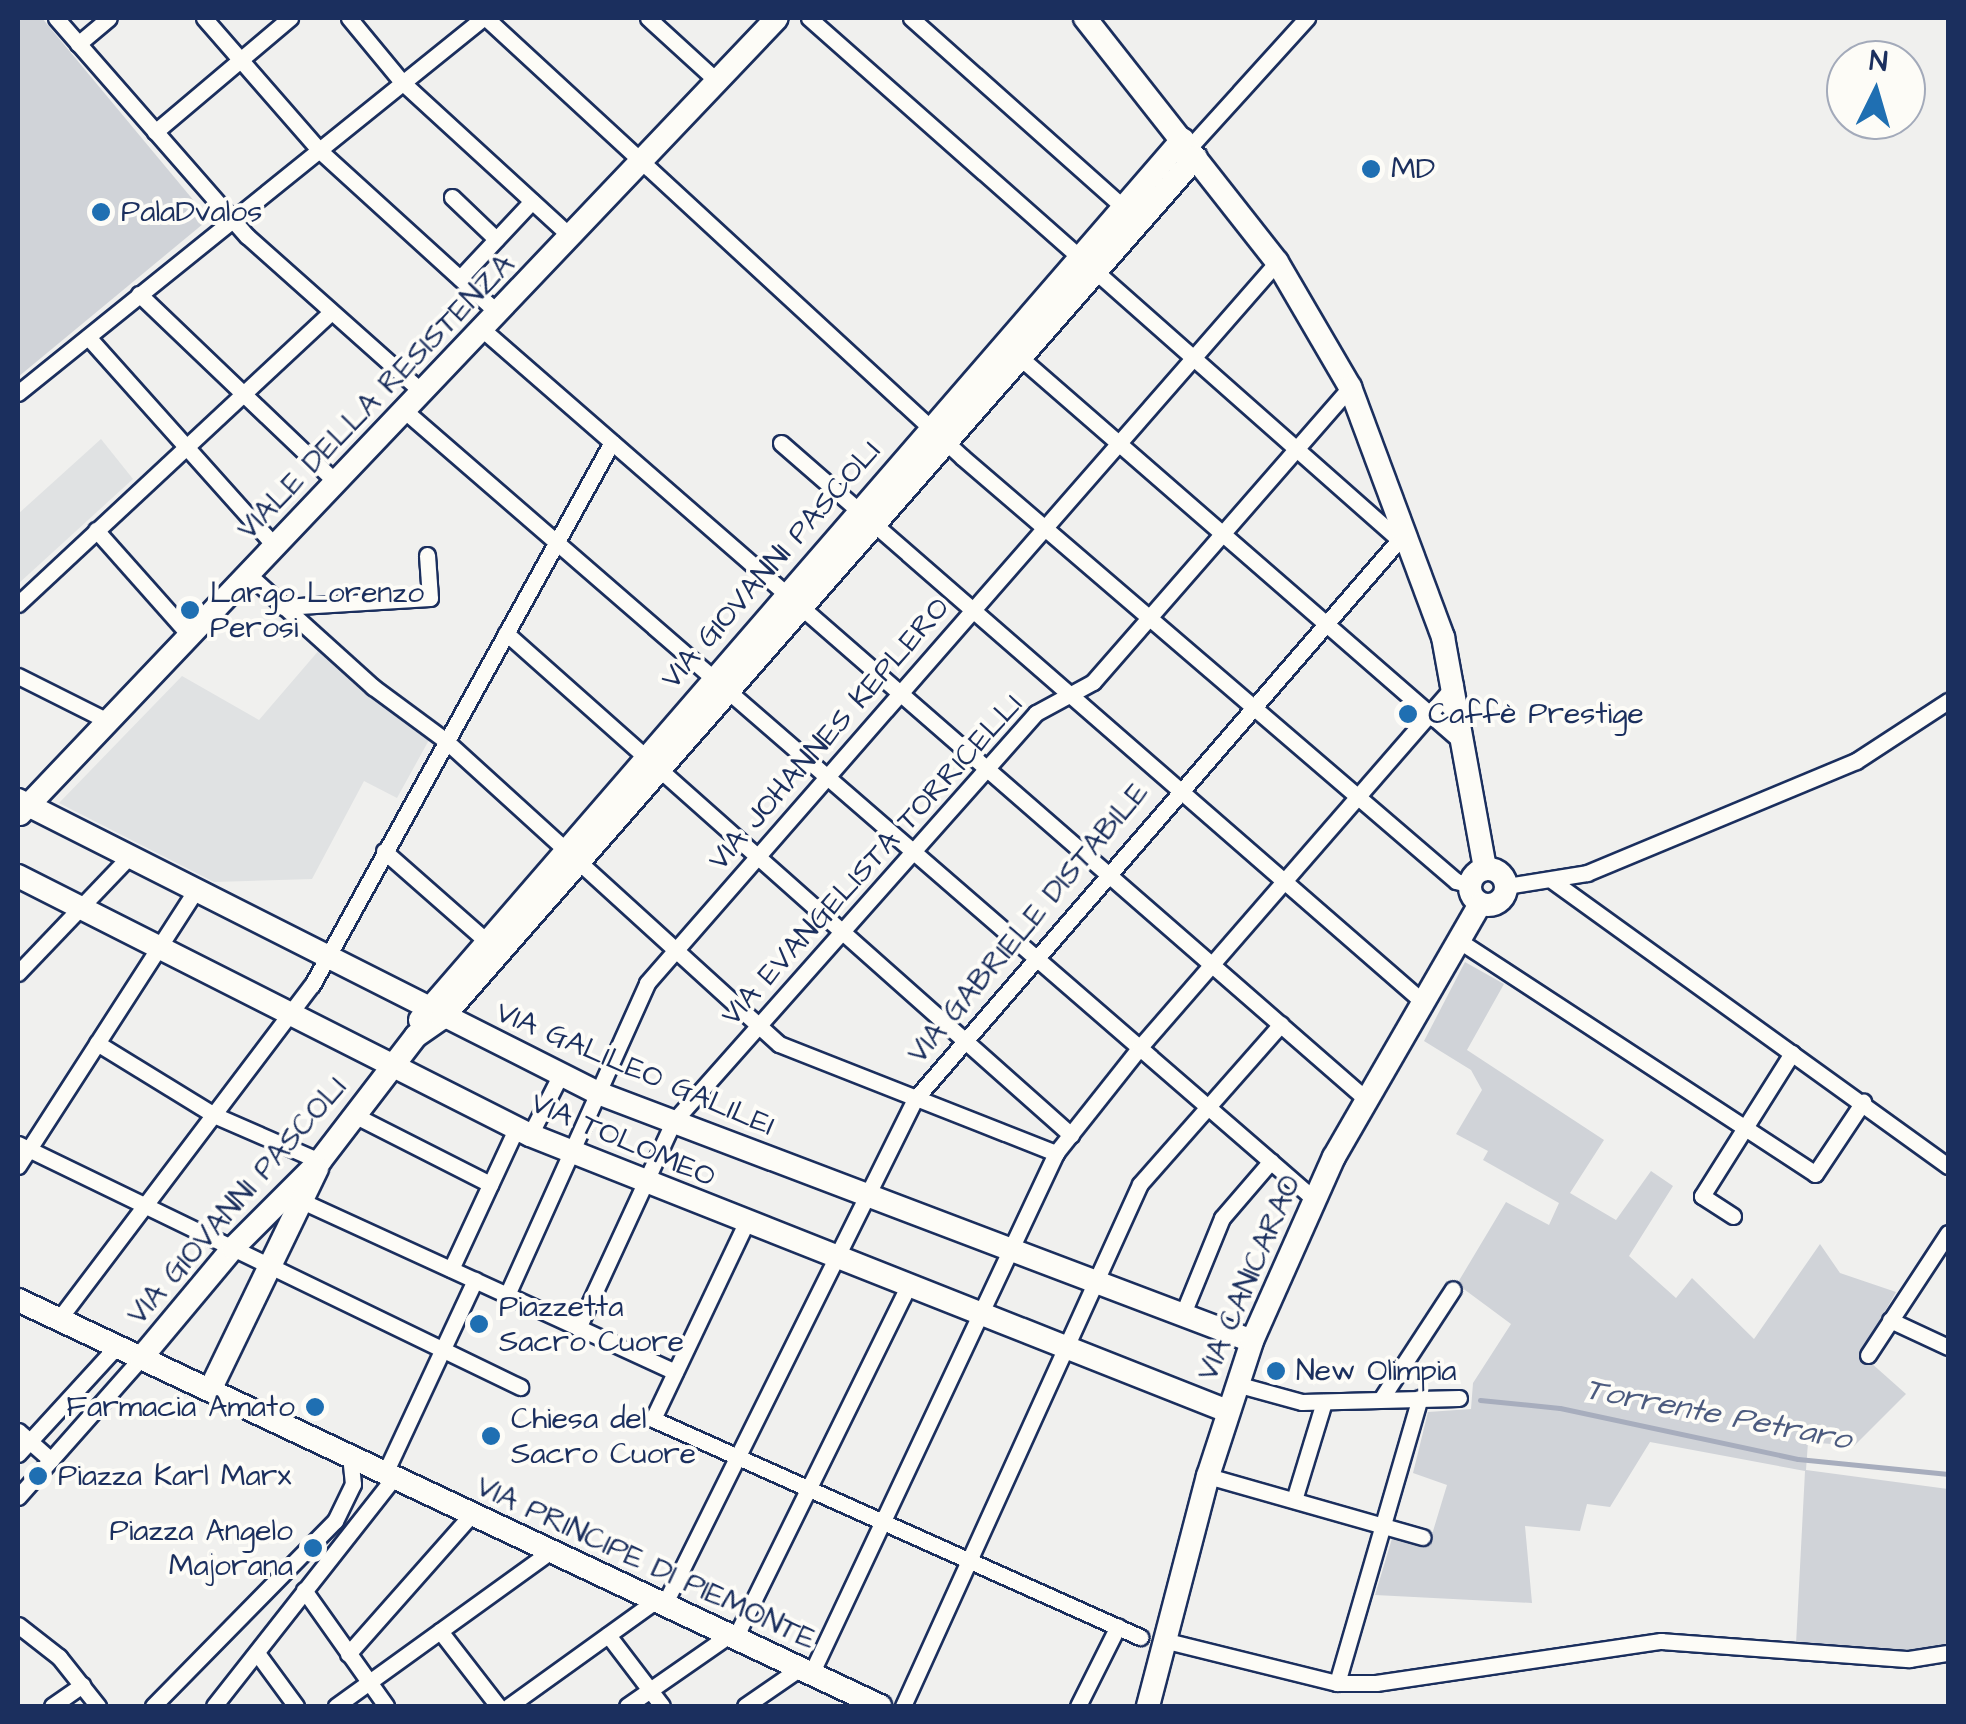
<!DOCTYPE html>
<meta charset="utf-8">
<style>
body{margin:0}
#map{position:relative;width:1966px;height:1724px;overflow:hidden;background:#f0f0ee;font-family:"Architects Daughter",sans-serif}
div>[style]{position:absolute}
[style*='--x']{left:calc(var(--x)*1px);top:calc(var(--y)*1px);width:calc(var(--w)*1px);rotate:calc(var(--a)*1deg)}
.built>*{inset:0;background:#e0e2e3}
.green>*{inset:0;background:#d0d3d8}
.stream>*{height:5px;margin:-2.5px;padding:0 2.5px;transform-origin:2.5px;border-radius:2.5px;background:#a7adbd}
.roads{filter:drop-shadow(2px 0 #1b2f5e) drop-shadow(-2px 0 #1b2f5e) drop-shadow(0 2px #1b2f5e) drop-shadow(0 -2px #1b2f5e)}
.street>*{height:15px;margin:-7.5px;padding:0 7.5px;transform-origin:7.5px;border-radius:7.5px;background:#fdfcf7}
.secondary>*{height:22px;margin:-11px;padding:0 11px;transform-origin:11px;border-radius:11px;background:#fdfcf7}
.secondary>.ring{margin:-11px;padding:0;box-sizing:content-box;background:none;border:22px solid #fdfcf7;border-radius:50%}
.dots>*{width:28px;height:28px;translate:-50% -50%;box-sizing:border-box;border:5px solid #fdfcf7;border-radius:50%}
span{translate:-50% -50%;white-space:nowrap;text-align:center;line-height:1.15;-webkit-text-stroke:8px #fdfcf7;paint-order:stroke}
.poi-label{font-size:30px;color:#1b2f5e}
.left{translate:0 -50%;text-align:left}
.right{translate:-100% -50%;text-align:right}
.street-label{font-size:30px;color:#1b2f5e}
.water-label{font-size:32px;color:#4c5b7f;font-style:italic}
.frame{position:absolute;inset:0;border:20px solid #1b2f5e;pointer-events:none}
.north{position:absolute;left:1826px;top:40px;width:100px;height:100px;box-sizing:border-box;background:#fdfcf7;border:2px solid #a3aaba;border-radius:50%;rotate:5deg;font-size:28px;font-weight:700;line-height:40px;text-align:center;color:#1b2f5e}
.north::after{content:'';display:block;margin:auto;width:35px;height:45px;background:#1f6fb2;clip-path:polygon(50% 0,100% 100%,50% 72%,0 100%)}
</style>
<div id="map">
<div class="built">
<i style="clip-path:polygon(101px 439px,133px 479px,18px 584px,18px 514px)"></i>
<i style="clip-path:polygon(320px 649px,429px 740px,397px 798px,364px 781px,312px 879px,214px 882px,59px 803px,182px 676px,259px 720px)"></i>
</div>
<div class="green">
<i style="clip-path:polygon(23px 18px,42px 18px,209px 219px,18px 377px,18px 22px)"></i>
<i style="clip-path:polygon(1465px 962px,1504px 984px,1467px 1050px,1604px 1140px,1570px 1193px,1616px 1220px,1651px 1171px,1673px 1186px,1629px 1256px,1676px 1298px,1692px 1278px,1754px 1339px,1820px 1244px,1840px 1273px,1896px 1292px,1861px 1354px,1906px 1394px,1854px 1446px,1808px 1442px,1806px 1470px,1948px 1489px,1948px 1647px,1911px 1652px,1796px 1644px,1805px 1471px,1650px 1442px,1610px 1507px,1587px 1504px,1580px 1531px,1525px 1526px,1532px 1603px,1375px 1595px,1394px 1532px,1430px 1541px,1447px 1485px,1413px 1473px,1428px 1412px,1471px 1409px,1473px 1383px,1511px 1324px,1457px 1284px,1506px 1202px,1549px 1225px,1559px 1203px,1483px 1160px,1488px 1151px,1456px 1134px,1482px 1090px,1471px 1070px,1424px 1041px)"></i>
</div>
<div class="stream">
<i style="--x:1480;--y:1400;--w:80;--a:5.7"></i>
<i style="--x:1560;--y:1408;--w:243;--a:12.1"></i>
<i style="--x:1798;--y:1459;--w:151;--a:5.7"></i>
</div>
<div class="roads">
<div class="street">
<i style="--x:56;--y:18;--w:290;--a:48.8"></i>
<i style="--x:247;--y:236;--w:234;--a:41.7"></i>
<i style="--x:204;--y:18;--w:176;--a:48.9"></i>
<i style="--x:320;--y:151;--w:239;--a:42.3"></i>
<i style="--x:349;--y:18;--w:83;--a:50.4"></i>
<i style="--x:402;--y:82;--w:228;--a:42.5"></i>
<i style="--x:486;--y:18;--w:648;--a:42.68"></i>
<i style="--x:962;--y:457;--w:651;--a:40.64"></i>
<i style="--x:1456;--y:881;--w:15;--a:16"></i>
<i style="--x:648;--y:18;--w:93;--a:42.4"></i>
<i style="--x:809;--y:18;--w:782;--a:41.48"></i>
<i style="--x:911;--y:18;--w:292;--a:41.7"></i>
<i style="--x:78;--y:44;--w:40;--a:-40"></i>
<i style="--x:155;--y:132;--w:177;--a:-40.2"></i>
<i style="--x:1189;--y:148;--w:176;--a:-47.8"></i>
<i style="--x:452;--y:197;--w:61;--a:43.7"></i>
<i style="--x:460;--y:278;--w:105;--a:-46.9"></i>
<i style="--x:139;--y:294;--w:272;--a:43.7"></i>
<i style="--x:482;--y:329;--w:1172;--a:41.06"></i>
<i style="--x:88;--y:337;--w:280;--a:48.2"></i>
<i style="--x:1016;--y:354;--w:593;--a:41.03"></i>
<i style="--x:18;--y:393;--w:597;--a:-38.88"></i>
<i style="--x:405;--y:411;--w:1202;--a:40.92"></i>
<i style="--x:781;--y:443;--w:853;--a:41.05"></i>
<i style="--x:96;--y:530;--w:142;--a:48.4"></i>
<i style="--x:248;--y:574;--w:169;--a:42.1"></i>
<i style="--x:373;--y:687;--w:91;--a:36.5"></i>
<i style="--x:446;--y:741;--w:450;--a:42.3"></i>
<i style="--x:779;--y:1044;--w:298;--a:21.5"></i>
<i style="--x:18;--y:604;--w:428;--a:-43"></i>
<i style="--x:283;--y:607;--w:147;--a:-3.5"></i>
<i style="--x:430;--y:598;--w:43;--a:-94"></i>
<i style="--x:506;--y:633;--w:756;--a:41.62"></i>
<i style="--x:18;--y:676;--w:101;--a:26.6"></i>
<i style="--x:384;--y:851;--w:133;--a:41.3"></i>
<i style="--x:1554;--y:882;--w:486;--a:35.8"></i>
<i style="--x:1507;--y:886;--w:81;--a:-9.2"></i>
<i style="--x:1587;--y:873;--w:291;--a:-22.6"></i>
<i style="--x:1856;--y:761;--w:110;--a:-33.1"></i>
<i style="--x:1461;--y:942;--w:423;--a:33.2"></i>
<i style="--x:1815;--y:1174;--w:87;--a:-56.3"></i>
<i style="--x:18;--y:973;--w:161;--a:-46.3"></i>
<i style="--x:97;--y:1043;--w:137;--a:31.6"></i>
<i style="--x:214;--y:1115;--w:116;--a:23.5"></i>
<i style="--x:354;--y:1115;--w:153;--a:26.9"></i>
<i style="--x:530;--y:1135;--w:68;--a:-63.1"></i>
<i style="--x:18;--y:1144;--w:558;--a:25.83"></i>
<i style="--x:18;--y:1166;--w:327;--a:-57.2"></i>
<i style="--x:304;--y:1202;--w:408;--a:24.6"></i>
<i style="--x:1733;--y:1216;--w:37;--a:-147"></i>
<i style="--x:1702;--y:1196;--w:169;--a:-57.8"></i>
<i style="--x:746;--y:1223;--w:217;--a:115.4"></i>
<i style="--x:653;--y:1419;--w:534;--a:24.12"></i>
<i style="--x:451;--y:1269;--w:154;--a:-65.1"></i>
<i style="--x:507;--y:1295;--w:342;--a:-65.8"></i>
<i style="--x:647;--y:983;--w:957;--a:-48.85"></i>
<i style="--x:1182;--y:1316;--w:106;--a:-67.8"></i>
<i style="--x:1222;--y:1218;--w:75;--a:-49.3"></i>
<i style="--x:59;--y:1319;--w:419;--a:-52.9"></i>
<i style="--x:312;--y:985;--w:620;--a:-61.08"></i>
<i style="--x:1890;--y:1320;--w:64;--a:25"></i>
<i style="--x:578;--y:1328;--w:227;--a:-65.2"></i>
<i style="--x:673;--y:1122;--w:547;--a:-48.41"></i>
<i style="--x:1036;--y:713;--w:65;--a:-28.5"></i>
<i style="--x:1093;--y:682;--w:391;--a:-48.9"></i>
<i style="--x:1868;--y:1355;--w:146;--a:-56.7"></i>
<i style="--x:1236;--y:1384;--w:68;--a:15.3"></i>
<i style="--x:1302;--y:1402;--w:157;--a:-1.5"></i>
<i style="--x:1381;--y:1399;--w:131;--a:-56.8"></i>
<i style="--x:18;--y:1431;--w:44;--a:41.3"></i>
<i style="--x:18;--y:1454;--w:147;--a:-47.5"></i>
<i style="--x:385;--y:1473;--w:213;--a:-65"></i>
<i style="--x:1208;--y:1476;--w:223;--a:15.9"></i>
<i style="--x:18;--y:1497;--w:186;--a:-48.5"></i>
<i style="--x:1294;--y:1500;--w:102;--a:-73"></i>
<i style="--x:304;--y:1590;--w:142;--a:54.7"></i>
<i style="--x:664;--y:1605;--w:565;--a:-63.62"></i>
<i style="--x:915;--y:1099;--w:749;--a:-49.12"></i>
<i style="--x:18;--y:1625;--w:52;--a:38"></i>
<i style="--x:59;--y:1657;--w:63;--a:51.5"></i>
<i style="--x:440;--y:1631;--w:95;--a:52.3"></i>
<i style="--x:608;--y:1635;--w:89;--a:52.7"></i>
<i style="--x:735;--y:1638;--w:392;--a:-63.8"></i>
<i style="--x:1163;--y:1640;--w:179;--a:13.9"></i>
<i style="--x:1337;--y:1683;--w:39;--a:0"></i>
<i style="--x:1376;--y:1683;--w:288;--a:-8.4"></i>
<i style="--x:1661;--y:1641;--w:249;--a:4.2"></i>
<i style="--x:1909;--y:1659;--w:39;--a:-9"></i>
<i style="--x:257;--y:1653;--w:66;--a:53.7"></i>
<i style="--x:348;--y:1654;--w:187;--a:-48.5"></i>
<i style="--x:811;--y:1674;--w:576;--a:-64.81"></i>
<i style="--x:1056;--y:1153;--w:135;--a:-51.6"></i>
<i style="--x:1140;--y:1047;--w:480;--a:-49"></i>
<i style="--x:1337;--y:1683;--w:297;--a:-73.8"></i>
<i style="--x:52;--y:1706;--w:37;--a:-35"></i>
<i style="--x:153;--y:1706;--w:260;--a:-45.5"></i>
<i style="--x:335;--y:1521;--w:41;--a:-64.1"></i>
<i style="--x:353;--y:1484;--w:28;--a:-96"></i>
<i style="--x:214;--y:1706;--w:291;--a:-51.8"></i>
<i style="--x:336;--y:1706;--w:265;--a:-35.8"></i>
<i style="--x:509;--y:1706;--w:180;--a:-35.7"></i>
<i style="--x:627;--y:1706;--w:124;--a:-34.8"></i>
<i style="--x:745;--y:1706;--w:67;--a:-34.6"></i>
<i style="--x:903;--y:1706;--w:573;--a:-65.58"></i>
<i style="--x:1140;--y:1184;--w:213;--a:-48.6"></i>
<i style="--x:1078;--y:1706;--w:89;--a:-63.4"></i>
</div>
<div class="secondary">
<i style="--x:1085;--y:18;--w:310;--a:51.8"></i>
<i style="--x:1277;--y:262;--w:145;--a:59.7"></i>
<i style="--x:1350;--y:387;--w:267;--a:69.6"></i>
<i style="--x:1443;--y:637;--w:236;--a:79.7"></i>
<i style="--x:18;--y:800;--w:650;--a:26.8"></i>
<i style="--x:598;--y:1093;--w:699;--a:20.77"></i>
<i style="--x:20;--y:814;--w:1098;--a:-46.44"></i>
<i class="ring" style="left:1470px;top:869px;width:14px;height:14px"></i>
<i style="--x:18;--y:876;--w:574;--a:26.83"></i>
<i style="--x:530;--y:1135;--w:750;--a:21.6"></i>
<i style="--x:420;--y:1020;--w:1165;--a:-49.11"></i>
<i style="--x:18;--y:1300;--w:953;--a:25.22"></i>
<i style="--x:141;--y:1358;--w:143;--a:-50.1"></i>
<i style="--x:233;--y:1248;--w:123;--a:-45"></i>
<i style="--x:320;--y:1161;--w:158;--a:-52.5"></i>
<i style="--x:416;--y:1036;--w:32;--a:-35"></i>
<i style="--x:442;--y:1018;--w:1144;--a:-48.79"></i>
<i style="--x:210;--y:1390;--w:246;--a:-64.2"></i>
<i style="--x:1148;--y:1706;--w:238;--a:-75.4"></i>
<i style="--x:1208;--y:1476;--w:142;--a:-71.9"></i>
<i style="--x:1252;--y:1341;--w:201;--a:-66"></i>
<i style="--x:1334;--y:1157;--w:292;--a:-60"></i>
</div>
</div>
<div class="dots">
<i style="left:1371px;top:169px;background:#1f6fb2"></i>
<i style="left:101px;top:212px;background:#1f6fb2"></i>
<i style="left:190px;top:610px;background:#1f6fb2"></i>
<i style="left:1408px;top:714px;background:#1f6fb2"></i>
<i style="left:479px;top:1324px;background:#1f6fb2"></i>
<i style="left:1276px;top:1371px;background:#1f6fb2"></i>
<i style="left:315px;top:1407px;background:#1f6fb2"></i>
<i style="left:491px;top:1436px;background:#1f6fb2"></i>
<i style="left:38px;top:1476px;background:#1f6fb2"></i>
<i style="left:313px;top:1548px;background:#1f6fb2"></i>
</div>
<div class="poi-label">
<span class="left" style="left:1391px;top:169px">MD</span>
<span class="left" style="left:121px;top:212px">PalaDvalos</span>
<span class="left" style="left:210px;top:610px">Largo Lorenzo<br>Perosi</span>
<span class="left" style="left:1428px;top:714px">Caffè Prestige</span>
<span class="left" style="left:499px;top:1324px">Piazzetta<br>Sacro Cuore</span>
<span class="left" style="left:1296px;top:1371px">New Olimpia</span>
<span class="right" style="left:295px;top:1407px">Farmacia Amato</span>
<span class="left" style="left:511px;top:1436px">Chiesa del<br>Sacro Cuore</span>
<span class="left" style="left:58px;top:1476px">Piazza Karl Marx</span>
<span class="right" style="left:293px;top:1548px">Piazza Angelo<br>Majorana</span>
</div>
<div class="street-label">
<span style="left:376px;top:397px;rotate:-46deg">VIALE DELLA RESISTENZA</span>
<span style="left:771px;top:565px;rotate:-49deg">VIA GIOVANNI PASCOLI</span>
<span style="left:829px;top:734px;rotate:-49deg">VIA JOHANNES KEPLERO</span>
<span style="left:872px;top:860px;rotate:-48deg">VIA EVANGELISTA TORRICELLI</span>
<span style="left:1028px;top:923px;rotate:-50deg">VIA GABRIELE DISTABILE</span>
<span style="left:635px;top:1069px;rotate:23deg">VIA GALILEO GALILEI</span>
<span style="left:623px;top:1140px;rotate:23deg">VIA TOLOMEO</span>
<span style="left:237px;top:1201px;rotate:-49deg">VIA GIOVANNI PASCOLI</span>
<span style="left:1249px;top:1278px;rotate:-67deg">VIA CANICARAO</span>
<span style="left:646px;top:1563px;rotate:25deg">VIA PRINCIPE DI PIEMONTE</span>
</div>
<div class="water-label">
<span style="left:1718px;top:1415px;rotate:11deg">Torrente Petraro</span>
</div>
<div class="frame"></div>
<div class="north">N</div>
</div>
